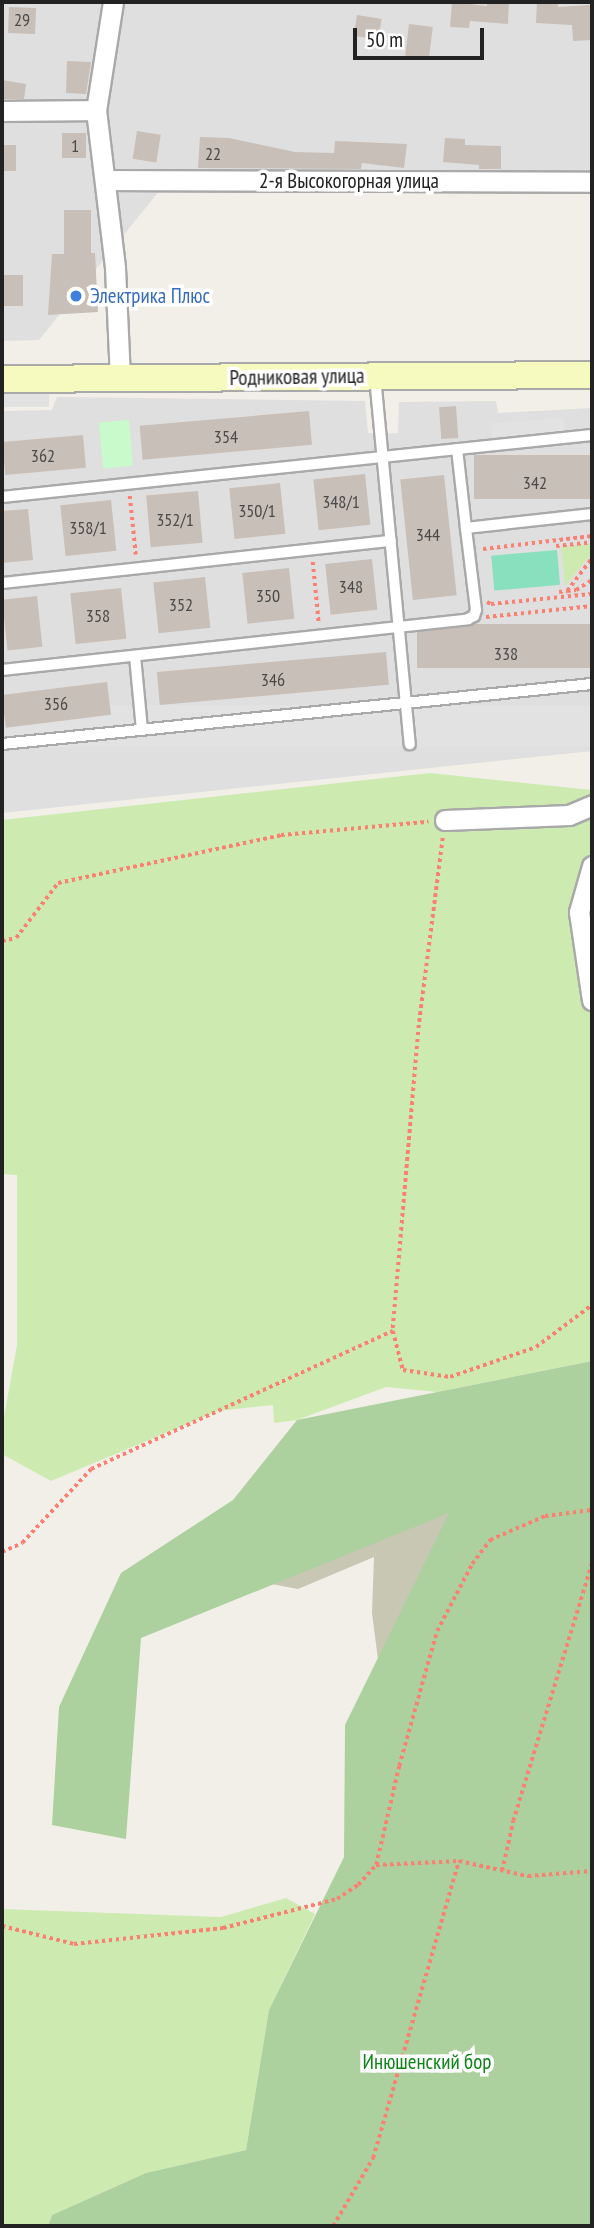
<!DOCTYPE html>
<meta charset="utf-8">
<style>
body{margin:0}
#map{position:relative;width:594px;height:2228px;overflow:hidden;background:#f2efe9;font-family:"PT Sans Narrow",sans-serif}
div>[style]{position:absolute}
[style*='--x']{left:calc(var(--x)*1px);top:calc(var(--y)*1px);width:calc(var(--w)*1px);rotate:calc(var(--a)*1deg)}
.residential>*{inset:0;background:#e0dfdf}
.construction>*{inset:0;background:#c7c7b4}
.grass>*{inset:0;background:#cdebb0}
.forest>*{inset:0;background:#add19e}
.park>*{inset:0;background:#c8facc;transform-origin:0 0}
.pitch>*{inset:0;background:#88e0be;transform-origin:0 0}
.parking>*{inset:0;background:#e2e2e2;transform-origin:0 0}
.building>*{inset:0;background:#c7bfb8;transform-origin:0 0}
.path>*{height:3.5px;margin-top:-1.75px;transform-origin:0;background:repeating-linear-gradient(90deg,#fa8072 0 3.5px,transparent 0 7px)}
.roads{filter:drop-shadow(2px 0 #a9a9a9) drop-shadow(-2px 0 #a9a9a9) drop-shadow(0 2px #a9a9a9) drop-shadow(0 -2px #a9a9a9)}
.lane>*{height:10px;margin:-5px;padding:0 5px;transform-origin:5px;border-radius:5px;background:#fff}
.street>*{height:19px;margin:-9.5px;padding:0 9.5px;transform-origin:9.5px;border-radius:9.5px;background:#fff}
.secondary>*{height:26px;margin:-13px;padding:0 13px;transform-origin:13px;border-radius:13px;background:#f7fabf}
.dots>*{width:19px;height:19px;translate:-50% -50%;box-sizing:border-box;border:4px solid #fff;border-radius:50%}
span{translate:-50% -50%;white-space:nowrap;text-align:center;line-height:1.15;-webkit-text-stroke:7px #fff;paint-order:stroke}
.number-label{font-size:18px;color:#4b4948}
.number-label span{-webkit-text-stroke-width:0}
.street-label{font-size:21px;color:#222}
.shop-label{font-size:21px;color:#366cbe}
.left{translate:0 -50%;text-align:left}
.park-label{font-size:21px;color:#0c8416}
.frame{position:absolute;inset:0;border:4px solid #222;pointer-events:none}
.scale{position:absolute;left:353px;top:28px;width:131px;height:32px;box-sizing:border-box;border:4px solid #222;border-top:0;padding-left:9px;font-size:21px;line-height:24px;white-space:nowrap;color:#222;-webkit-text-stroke:5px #fff;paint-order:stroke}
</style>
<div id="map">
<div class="residential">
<i style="clip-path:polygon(2px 2px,592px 2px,592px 179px,164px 185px,39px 340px,2px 341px)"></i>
<i style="clip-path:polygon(57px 397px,365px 401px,368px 433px,381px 434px,398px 433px,399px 402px,496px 401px,498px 413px,592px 408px,592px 751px,2px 813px,2px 411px,52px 410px)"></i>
</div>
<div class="construction">
<i style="clip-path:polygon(547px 1501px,382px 1690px,372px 1613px,374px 1557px,298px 1589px,229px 1576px,368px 1507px)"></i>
</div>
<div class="grass">
<i style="clip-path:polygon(592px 544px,592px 553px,565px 586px,561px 547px)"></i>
<i style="clip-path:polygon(430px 773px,592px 790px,592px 866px,579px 912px,592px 1000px,592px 1361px,437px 1392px,386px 1387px,297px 1420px,274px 1423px,273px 1405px,218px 1411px,51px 1481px,2px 1454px,2px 1428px,17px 1345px,17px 1175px,2px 1174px,2px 820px)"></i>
<i style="clip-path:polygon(286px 1898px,315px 1914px,269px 2010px,246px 2150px,146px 2173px,52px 2215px,48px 2226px,2px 2226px,2px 1909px,221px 1917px)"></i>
</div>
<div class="forest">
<i style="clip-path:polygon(592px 1361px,592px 2226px,48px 2226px,52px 2215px,146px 2173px,246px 2150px,269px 2010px,344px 1857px,345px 1725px,449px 1513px,141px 1638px,126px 1839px,52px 1825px,59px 1707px,121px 1573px,233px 1500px,297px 1420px)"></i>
</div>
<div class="park">
<i style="left:129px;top:420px;width:46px;height:30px;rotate:85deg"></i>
</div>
<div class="pitch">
<i style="left:557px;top:550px;width:35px;height:66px;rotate:85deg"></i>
</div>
<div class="parking">
<i style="left:2px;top:394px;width:47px;height:13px"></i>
<i style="left:564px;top:418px;width:14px;height:73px;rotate:86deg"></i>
<i style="left:592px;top:705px;width:42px;height:593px;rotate:90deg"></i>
</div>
<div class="building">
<i style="clip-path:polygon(452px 2px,487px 6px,487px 2px,509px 2px,508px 24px,470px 21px,469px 28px,450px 27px)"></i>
<i style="clip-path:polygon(537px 2px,558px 2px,558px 7px,590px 5px,592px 40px,573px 41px,572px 25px,536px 23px)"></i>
<i style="left:9px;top:7px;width:27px;height:26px;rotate:2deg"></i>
<i style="left:357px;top:15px;width:25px;height:21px;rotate:9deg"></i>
<i style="left:409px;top:24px;width:24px;height:32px;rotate:7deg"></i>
<i style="clip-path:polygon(67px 61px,91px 62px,86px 94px,66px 93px)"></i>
<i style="clip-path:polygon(2px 80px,26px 84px,24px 99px,2px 99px)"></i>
<i style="left:137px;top:131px;width:24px;height:28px;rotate:9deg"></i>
<i style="left:62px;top:133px;width:24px;height:25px"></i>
<i style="clip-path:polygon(200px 137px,229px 138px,295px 152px,334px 153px,335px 141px,407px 144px,404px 168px,362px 163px,361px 169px,198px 168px)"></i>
<i style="clip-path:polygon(445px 138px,465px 139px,465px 145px,501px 146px,501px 169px,479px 169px,479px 165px,443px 162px)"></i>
<i style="left:2px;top:145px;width:14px;height:26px"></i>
<i style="clip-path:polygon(64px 210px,91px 210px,91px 253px,95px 253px,98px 312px,48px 315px,52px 254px,64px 254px)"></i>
<i style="left:2px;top:275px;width:21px;height:31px"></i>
<i style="left:456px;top:406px;width:32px;height:17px;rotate:86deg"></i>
<i style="left:309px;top:411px;width:34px;height:170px;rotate:85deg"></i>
<i style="left:83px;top:435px;width:33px;height:81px;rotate:85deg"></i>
<i style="left:592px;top:455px;width:44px;height:118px;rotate:90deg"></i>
<i style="left:365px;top:474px;width:51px;height:52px;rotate:84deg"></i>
<i style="left:444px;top:475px;width:121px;height:44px;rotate:84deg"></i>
<i style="left:280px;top:483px;width:51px;height:51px;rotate:84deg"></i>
<i style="left:198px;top:491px;width:52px;height:52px;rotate:85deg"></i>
<i style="left:111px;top:500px;width:51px;height:51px;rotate:84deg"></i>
<i style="clip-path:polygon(28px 509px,33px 560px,2px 563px,2px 511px)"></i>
<i style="left:372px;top:559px;width:51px;height:47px;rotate:84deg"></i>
<i style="left:289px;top:568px;width:51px;height:47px;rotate:84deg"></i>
<i style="left:205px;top:577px;width:51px;height:52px;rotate:84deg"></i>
<i style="left:121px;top:588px;width:51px;height:51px;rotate:84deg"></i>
<i style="left:37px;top:596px;width:51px;height:35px;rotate:84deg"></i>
<i style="left:592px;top:624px;width:44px;height:175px;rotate:90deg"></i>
<i style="left:386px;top:652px;width:33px;height:230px;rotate:85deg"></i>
<i style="left:107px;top:682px;width:33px;height:106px;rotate:83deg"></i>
</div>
<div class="path">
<i style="--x:130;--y:496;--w:59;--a:84.2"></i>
<i style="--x:556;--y:546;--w:36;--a:-6"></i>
<i style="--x:483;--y:549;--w:110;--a:-6.8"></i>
<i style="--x:313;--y:562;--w:62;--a:84.5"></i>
<i style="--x:567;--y:591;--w:9;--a:-6"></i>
<i style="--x:576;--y:590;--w:19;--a:-32"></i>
<i style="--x:559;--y:592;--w:8;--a:-7"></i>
<i style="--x:567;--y:591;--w:41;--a:-52.9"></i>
<i style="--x:487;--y:602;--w:4;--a:27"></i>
<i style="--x:491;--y:604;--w:101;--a:-5.7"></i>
<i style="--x:486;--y:617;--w:107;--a:-5.9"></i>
<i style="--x:443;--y:838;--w:189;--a:97.3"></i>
<i style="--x:419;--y:1025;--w:307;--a:94.9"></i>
<i style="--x:393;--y:1331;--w:40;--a:75.6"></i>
<i style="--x:403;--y:1370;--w:48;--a:8.5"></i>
<i style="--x:450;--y:1377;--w:91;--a:-19.2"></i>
<i style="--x:536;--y:1347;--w:70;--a:-36.9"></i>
<i style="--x:2;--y:941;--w:14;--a:-12"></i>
<i style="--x:16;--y:938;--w:69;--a:-52.6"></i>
<i style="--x:58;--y:883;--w:228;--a:-12.1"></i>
<i style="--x:281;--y:835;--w:148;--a:-5.1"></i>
<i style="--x:2;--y:1552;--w:22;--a:-24"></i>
<i style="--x:22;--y:1543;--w:101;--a:-47"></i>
<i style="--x:91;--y:1469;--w:332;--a:-24.6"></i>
<i style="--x:376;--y:1865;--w:83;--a:-2.8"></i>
<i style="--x:459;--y:1861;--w:71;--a:12.3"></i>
<i style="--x:528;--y:1876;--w:64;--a:-4.5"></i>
<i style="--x:502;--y:1871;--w:51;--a:-77.6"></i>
<i style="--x:513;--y:1821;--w:270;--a:-73"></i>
<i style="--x:2;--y:1926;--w:74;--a:14"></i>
<i style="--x:74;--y:1944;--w:150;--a:-6.1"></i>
<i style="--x:223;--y:1928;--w:118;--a:-14.3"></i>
<i style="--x:337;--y:1899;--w:25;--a:-34"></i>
<i style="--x:358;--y:1885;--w:27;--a:-48"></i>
<i style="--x:376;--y:1865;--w:102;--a:-76.9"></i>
<i style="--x:399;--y:1766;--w:140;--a:-74.3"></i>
<i style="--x:437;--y:1631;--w:76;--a:-62.4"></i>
<i style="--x:472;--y:1564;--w:30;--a:-53"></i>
<i style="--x:490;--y:1540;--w:60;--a:-23.6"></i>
<i style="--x:545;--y:1516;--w:47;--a:-7.3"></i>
<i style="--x:333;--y:2226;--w:79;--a:-59.5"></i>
<i style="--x:373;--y:2158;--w:309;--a:-73.9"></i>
</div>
<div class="roads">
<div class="lane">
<i style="--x:375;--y:377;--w:369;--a:84.6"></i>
<i style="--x:457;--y:449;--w:80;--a:83.5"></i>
<i style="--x:466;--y:528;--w:127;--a:-6.3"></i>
<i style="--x:2;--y:497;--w:593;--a:-6"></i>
<i style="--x:2;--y:583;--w:391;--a:-6.2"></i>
<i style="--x:135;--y:656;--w:74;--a:84.6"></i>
<i style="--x:2;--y:670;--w:469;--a:-6.2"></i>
<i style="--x:468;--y:619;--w:7;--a:-27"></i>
<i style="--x:474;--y:616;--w:6;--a:-72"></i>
<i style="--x:476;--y:610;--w:83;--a:-97"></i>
<i style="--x:2;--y:744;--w:593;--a:-5.81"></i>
</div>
<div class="street">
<i style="--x:113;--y:2;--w:109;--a:98.9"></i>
<i style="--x:96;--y:110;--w:159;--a:83.1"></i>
<i style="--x:115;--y:268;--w:111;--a:87.4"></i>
<i style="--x:2;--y:111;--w:94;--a:-0.6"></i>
<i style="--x:106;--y:180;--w:486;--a:0.2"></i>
<i style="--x:445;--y:820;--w:124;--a:-2.3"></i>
<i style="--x:569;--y:815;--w:25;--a:-23"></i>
<i style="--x:592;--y:866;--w:48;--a:105.8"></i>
<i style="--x:579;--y:912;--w:89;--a:81.6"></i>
</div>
<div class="secondary">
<i style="--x:2;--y:379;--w:590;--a:-0.39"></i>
</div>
</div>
<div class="dots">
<i style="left:76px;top:296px;background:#3f7fe0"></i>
</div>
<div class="number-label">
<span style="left:22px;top:20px">29</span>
<span style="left:75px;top:146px">1</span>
<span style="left:213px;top:154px">22</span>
<span style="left:226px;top:437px">354</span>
<span style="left:43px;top:456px">362</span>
<span style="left:535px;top:483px">342</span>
<span style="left:341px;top:502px">348/1</span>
<span style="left:257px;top:511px">350/1</span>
<span style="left:175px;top:520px">352/1</span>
<span style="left:88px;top:528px">358/1</span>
<span style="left:428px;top:535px">344</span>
<span style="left:351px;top:587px">348</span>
<span style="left:268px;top:596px">350</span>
<span style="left:181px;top:605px">352</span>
<span style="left:98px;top:616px">358</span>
<span style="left:506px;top:654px">338</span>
<span style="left:273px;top:680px">346</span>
<span style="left:56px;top:704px">356</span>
</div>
<div class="street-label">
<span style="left:349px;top:181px">2-я Высокогорная улица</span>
<span style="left:297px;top:377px;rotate:-1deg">Родниковая улица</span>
</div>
<div class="shop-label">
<span class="left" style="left:90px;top:296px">Электрика Плюс</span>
</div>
<div class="park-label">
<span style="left:427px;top:2062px">Инюшенский бор</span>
</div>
<div class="frame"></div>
<div class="scale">50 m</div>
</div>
